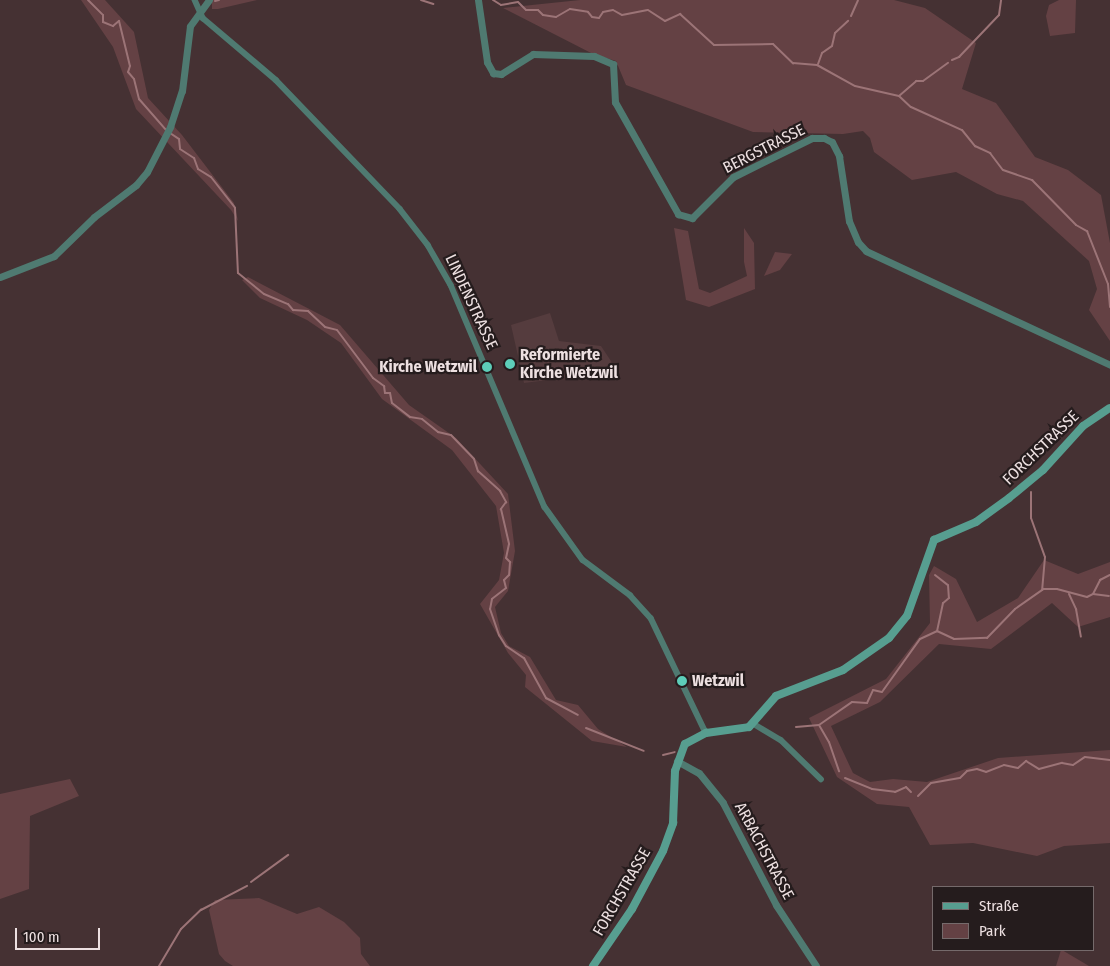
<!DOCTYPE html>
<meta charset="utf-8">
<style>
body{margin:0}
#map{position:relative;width:1110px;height:966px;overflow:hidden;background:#453133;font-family:"Fira Sans Condensed",sans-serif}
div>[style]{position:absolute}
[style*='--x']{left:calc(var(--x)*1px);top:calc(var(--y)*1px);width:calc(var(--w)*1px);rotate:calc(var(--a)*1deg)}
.built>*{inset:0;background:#553c3e}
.green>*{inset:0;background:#644144}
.stream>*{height:2px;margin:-1px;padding:0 1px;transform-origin:1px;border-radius:1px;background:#9c7477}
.minor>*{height:5.5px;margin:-2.75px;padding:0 2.75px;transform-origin:2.75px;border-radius:2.75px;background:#4f7a71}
.tertiary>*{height:7px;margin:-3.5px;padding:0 3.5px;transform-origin:3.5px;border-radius:3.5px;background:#4f7a71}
.secondary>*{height:8px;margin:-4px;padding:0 4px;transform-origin:4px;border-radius:4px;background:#579e90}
.dots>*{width:14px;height:14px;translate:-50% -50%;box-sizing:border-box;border:2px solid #251c1d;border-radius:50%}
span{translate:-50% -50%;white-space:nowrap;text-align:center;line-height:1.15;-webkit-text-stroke:4.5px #251c1d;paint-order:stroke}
.street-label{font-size:16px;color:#ede0e1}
.poi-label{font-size:16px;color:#ede0e1;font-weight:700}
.left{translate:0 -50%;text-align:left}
.right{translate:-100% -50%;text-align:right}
.legend{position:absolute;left:932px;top:886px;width:162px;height:65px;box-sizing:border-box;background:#251c1d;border:1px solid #756a6b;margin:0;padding:6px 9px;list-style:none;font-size:15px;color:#ede0e1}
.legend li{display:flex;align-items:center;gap:10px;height:25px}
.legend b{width:25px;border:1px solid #756a6b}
.scale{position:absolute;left:15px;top:928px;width:85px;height:22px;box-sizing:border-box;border:2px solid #ede0e1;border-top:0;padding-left:6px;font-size:15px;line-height:18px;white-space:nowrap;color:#ede0e1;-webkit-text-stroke:4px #251c1d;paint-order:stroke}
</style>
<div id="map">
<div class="built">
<i style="clip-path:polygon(550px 313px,559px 341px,601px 346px,613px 364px,580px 376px,524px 383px,511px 325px)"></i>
</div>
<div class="green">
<i style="clip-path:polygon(81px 0,105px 0,134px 32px,148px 98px,182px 135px,234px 203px,238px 221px,231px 210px,136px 109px,113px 47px)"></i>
<i style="clip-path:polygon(212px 0,257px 0,218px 9px,212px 9px)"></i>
<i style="clip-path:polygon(580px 0,894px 0,925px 8px,976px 43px,962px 89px,996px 103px,1035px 157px,1068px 170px,1101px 195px,1110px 243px,1110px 341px,1089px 310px,1097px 289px,1089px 261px,1023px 201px,997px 194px,956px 172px,912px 180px,874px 152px,870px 138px,863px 131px,843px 134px,753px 132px,626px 85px,616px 61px,593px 54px,503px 8px)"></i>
<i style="clip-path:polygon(1059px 0,1076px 0,1075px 33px,1050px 36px,1046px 16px,1049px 5px)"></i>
<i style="clip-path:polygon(674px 228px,688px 231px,699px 289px,710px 293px,747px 276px,744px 262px,744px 228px,754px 243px,755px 289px,709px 307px,686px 300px)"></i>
<i style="clip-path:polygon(775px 252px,792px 254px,780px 270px,764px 276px)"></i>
<i style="clip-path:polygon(248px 277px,340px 325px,409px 405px,456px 438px,508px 494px,515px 551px,508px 591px,495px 607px,501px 633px,509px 646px,530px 657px,556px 700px,578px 705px,598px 729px,627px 747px,592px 741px,525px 687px,526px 675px,508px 653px,480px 604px,499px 580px,504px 553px,496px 506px,452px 450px,382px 399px,341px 343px,307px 320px,260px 298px,242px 280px)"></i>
<i style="clip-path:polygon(1044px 560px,1078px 574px,1110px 562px,1110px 617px,1078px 627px,1052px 603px,991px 649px,939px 644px,880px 702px,831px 726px,853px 773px,870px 782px,893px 779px,927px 782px,998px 758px,1110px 750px,1110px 843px,1064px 846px,1037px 856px,973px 843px,930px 845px,909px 807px,877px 804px,837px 777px,809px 718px,886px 679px,930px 623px,929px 575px,934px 566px,956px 579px,977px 622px,1018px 598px)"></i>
<i style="clip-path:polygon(70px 779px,79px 796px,30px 816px,29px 889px,0 899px,0 794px)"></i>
<i style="clip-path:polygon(259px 898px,297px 914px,319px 907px,344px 922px,360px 938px,361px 954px,370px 966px,233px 966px,225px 961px,219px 954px,209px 910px,215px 900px)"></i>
<i style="clip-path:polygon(1061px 950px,1062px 950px,1089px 966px,1056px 966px)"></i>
</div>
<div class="stream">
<i style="--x:88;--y:0;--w:21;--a:45"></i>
<i style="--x:103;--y:15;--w:7;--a:90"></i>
<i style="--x:103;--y:22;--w:11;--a:22"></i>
<i style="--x:113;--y:26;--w:8;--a:-40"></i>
<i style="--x:119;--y:21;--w:46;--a:76.3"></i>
<i style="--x:130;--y:66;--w:6;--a:108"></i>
<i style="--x:128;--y:72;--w:9;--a:49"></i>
<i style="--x:134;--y:79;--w:21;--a:76"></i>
<i style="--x:139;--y:99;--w:41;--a:48.9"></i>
<i style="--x:421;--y:0;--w:13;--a:18"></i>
<i style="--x:493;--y:0;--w:9;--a:32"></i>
<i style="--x:501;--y:5;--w:17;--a:-10"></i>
<i style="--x:518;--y:2;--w:11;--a:45"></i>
<i style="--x:526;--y:10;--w:12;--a:0"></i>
<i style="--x:538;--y:10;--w:7;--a:45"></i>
<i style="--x:543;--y:15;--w:13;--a:9"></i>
<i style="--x:556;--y:17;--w:16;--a:-30"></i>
<i style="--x:570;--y:9;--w:18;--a:9"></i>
<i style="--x:588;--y:12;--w:6;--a:51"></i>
<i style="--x:592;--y:17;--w:7;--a:8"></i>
<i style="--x:599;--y:18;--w:7;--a:-56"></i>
<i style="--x:603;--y:12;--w:10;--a:-11"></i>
<i style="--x:613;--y:10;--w:10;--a:29"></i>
<i style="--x:622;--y:15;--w:26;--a:-11"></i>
<i style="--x:648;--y:10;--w:20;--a:33"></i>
<i style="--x:665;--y:21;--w:17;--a:-25"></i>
<i style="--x:680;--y:14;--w:46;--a:42.4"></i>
<i style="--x:714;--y:45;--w:59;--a:-1"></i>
<i style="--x:773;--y:44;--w:28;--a:44"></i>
<i style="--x:793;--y:63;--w:24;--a:5"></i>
<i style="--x:817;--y:65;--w:43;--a:28.9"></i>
<i style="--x:855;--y:86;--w:45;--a:12.8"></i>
<i style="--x:899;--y:96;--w:16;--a:43"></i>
<i style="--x:911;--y:107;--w:56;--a:24.3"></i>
<i style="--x:962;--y:130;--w:21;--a:51"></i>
<i style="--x:975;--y:146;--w:17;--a:25"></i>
<i style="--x:990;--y:153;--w:21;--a:53"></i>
<i style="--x:1003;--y:170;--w:31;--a:19"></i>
<i style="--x:1032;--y:180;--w:63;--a:45.6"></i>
<i style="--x:1076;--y:225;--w:13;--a:29"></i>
<i style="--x:1087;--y:231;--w:57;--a:68.4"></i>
<i style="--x:1108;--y:284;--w:23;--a:85"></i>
<i style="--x:215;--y:1;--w:4;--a:-14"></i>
<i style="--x:851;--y:16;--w:17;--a:-66"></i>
<i style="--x:952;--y:60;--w:8;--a:-23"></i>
<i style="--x:959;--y:57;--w:58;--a:-46.4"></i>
<i style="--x:999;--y:15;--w:15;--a:-82"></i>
<i style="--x:818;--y:64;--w:12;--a:-70"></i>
<i style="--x:822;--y:53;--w:12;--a:-35"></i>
<i style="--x:832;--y:46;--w:13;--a:-77"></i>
<i style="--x:835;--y:33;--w:18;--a:-43"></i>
<i style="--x:899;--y:96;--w:23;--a:-41"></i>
<i style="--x:916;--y:81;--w:7;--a:0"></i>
<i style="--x:923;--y:81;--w:31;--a:-36"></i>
<i style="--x:170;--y:133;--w:11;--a:34"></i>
<i style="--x:179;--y:139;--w:10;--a:84"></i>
<i style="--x:180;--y:149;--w:17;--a:33"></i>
<i style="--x:194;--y:158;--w:12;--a:70"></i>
<i style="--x:198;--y:169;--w:15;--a:32"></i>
<i style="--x:211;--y:177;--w:39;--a:52"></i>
<i style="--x:235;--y:208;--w:65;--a:87.4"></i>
<i style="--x:238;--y:273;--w:33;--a:39"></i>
<i style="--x:264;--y:294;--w:26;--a:23"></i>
<i style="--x:288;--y:304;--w:8;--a:50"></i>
<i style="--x:293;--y:310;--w:15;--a:4"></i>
<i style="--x:308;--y:311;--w:23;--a:43"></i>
<i style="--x:325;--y:327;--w:12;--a:14"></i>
<i style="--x:337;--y:330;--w:60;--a:53.1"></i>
<i style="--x:373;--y:378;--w:14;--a:36"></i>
<i style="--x:384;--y:386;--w:7;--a:82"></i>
<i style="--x:385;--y:393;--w:5;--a:0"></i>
<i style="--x:390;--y:393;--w:10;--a:79"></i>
<i style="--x:392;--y:403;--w:23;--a:38"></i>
<i style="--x:410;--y:417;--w:12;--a:9"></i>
<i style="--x:422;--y:419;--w:21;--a:39"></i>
<i style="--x:438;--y:432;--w:13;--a:13"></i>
<i style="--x:451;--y:435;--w:33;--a:46"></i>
<i style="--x:474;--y:459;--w:13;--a:72"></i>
<i style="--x:478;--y:471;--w:30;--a:42"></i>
<i style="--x:500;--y:491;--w:13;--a:61"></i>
<i style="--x:506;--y:502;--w:9;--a:126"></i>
<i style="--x:501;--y:509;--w:36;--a:77"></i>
<i style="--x:509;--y:544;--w:14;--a:102"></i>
<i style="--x:506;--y:558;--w:6;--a:45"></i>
<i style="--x:510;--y:562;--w:13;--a:94"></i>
<i style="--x:509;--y:575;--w:7;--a:135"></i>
<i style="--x:504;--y:580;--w:8;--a:76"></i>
<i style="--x:506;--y:588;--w:18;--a:142"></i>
<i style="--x:492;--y:599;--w:10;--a:101"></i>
<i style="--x:490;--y:609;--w:28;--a:71"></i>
<i style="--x:499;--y:635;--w:13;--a:58"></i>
<i style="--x:506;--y:646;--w:22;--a:34"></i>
<i style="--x:524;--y:658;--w:46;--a:61.2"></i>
<i style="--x:546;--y:698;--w:36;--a:28"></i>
<i style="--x:1031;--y:492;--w:26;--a:90"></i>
<i style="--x:1031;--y:518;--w:41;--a:70.3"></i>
<i style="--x:1045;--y:557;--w:33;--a:95"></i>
<i style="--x:935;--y:575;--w:16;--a:38"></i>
<i style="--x:948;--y:585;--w:13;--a:86"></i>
<i style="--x:949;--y:598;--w:8;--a:140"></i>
<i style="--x:943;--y:603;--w:29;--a:102"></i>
<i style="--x:1069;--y:594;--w:17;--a:65"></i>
<i style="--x:1076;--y:609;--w:28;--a:80"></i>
<i style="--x:1093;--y:594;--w:16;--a:7"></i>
<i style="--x:819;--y:725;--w:20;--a:60"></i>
<i style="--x:829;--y:742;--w:31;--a:71"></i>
<i style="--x:796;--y:727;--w:23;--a:-5"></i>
<i style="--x:819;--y:725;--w:40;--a:-34.9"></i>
<i style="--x:852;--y:702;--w:15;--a:4"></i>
<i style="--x:867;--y:703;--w:14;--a:-65"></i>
<i style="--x:873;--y:690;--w:9;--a:13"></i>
<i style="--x:882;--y:692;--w:65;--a:-54.4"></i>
<i style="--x:920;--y:639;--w:19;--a:-25"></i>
<i style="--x:937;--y:631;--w:19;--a:25"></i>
<i style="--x:954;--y:639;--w:33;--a:-2"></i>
<i style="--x:987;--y:638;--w:40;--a:-46"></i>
<i style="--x:1015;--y:609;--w:35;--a:-35"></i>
<i style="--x:1044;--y:589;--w:13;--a:0"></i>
<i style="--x:1057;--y:589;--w:31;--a:15"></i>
<i style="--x:1087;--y:597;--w:7;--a:-27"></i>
<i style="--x:1093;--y:594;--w:16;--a:-63"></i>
<i style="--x:1100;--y:580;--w:11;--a:-27"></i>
<i style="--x:586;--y:728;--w:62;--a:21.6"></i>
<i style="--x:663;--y:755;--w:12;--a:-14"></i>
<i style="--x:845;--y:778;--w:29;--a:22"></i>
<i style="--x:872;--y:789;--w:23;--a:7"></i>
<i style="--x:895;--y:792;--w:12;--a:-24"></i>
<i style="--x:906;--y:787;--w:7;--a:45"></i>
<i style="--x:918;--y:796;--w:18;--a:-45"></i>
<i style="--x:931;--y:783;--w:29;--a:-10"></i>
<i style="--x:960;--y:778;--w:10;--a:-45"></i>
<i style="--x:967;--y:771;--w:10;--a:-11"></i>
<i style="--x:977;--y:769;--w:9;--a:18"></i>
<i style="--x:986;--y:772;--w:19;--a:-21"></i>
<i style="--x:1004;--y:765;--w:14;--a:12"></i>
<i style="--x:1018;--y:768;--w:11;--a:-41"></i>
<i style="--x:1026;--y:761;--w:15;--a:32"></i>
<i style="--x:1039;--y:769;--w:24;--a:-15"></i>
<i style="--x:1062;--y:763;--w:11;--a:10"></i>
<i style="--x:1073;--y:765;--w:14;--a:-34"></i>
<i style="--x:1085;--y:757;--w:25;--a:7"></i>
<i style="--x:251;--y:882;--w:46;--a:-36.1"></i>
<i style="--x:159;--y:966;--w:43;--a:-59.3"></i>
<i style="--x:181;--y:929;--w:28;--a:-44"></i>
<i style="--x:201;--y:910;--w:52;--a:-27.6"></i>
</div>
<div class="minor">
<i style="--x:195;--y:0;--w:20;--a:66"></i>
<i style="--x:203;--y:18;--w:96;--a:40.3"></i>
<i style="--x:276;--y:80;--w:179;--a:46.1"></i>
<i style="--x:400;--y:209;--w:46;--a:52.1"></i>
<i style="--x:428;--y:245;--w:46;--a:60.1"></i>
<i style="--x:451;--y:285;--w:241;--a:67.1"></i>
<i style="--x:545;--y:507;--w:65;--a:54.4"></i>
<i style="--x:583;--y:560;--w:59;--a:36.7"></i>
<i style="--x:630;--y:595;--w:31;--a:48"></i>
<i style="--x:651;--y:618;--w:127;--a:64.4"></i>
<i style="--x:754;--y:724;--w:31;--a:31"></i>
<i style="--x:781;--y:740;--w:56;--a:44.3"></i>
</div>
<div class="tertiary">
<i style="--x:478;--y:0;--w:63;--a:81.7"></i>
<i style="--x:487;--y:62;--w:13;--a:61"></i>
<i style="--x:493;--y:73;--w:8;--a:7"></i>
<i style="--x:501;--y:74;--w:38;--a:-32"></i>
<i style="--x:533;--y:54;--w:61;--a:1.9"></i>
<i style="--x:594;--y:56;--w:21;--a:23"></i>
<i style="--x:613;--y:64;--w:38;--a:87"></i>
<i style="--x:615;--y:102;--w:129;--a:60.6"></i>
<i style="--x:678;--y:214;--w:15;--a:16"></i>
<i style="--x:692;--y:218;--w:58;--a:-45"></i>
<i style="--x:733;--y:177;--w:88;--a:-26.3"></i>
<i style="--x:812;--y:138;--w:12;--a:0"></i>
<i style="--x:824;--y:138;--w:9;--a:27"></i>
<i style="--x:832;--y:142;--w:16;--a:63"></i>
<i style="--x:839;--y:156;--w:66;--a:81.3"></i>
<i style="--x:849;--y:221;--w:23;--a:67"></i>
<i style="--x:858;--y:242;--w:12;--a:48"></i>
<i style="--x:866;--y:251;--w:269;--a:25"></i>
<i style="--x:0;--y:277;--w:58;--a:-21.3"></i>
<i style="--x:54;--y:256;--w:56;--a:-44.3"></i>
<i style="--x:94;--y:217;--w:53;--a:-37.3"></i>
<i style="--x:136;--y:185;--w:17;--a:-50"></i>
<i style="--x:147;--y:172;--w:51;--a:-62.9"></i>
<i style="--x:170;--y:127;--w:38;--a:-72"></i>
<i style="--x:182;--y:91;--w:65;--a:-83"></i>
<i style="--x:190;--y:26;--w:32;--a:-54"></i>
<i style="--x:677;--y:761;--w:25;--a:29"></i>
<i style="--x:699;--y:773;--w:38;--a:51"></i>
<i style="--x:723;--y:803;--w:115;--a:62.5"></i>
<i style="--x:776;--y:905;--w:73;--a:56.7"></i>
</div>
<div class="secondary">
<i style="--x:593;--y:966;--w:69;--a:-55.6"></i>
<i style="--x:632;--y:909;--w:66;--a:-61.9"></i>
<i style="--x:663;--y:851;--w:30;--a:-70"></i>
<i style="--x:673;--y:823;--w:52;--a:-87.8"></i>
<i style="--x:675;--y:771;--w:29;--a:-70"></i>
<i style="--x:685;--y:744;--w:24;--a:-28"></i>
<i style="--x:706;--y:733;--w:43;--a:-7.9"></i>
<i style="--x:749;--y:727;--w:41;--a:-48.9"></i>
<i style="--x:776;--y:696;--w:72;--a:-21.2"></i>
<i style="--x:843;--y:670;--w:56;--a:-34.8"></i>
<i style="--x:889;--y:638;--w:28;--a:-51"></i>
<i style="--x:907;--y:616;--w:81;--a:-70.4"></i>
<i style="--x:934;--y:540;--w:46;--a:-23.2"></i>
<i style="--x:976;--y:522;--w:41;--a:-36"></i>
<i style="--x:1009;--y:498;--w:44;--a:-39.5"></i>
<i style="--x:1043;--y:470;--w:59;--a:-47.7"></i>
<i style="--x:1083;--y:426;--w:32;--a:-34"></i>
</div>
<div class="dots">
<i style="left:510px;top:364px;background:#5dceb9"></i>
<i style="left:487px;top:367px;background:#5dceb9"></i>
<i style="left:682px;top:681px;background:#5dceb9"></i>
</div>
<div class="street-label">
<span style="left:764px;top:149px;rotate:-27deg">BERGSTRASSE</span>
<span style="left:471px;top:302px;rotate:65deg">LINDENSTRASSE</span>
<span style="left:1041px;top:448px;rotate:-44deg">FORCHSTRASSE</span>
<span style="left:764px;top:851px;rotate:62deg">ARBACHSTRASSE</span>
<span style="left:622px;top:892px;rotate:-60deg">FORCHSTRASSE</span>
</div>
<div class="poi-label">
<span class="left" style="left:520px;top:364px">Reformierte<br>Kirche Wetzwil</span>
<span class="right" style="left:477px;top:367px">Kirche Wetzwil</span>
<span class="left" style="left:692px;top:681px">Wetzwil</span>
</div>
<ul class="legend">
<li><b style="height:6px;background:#579e90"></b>Straße</li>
<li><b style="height:14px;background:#644144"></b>Park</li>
</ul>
<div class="scale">100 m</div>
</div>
